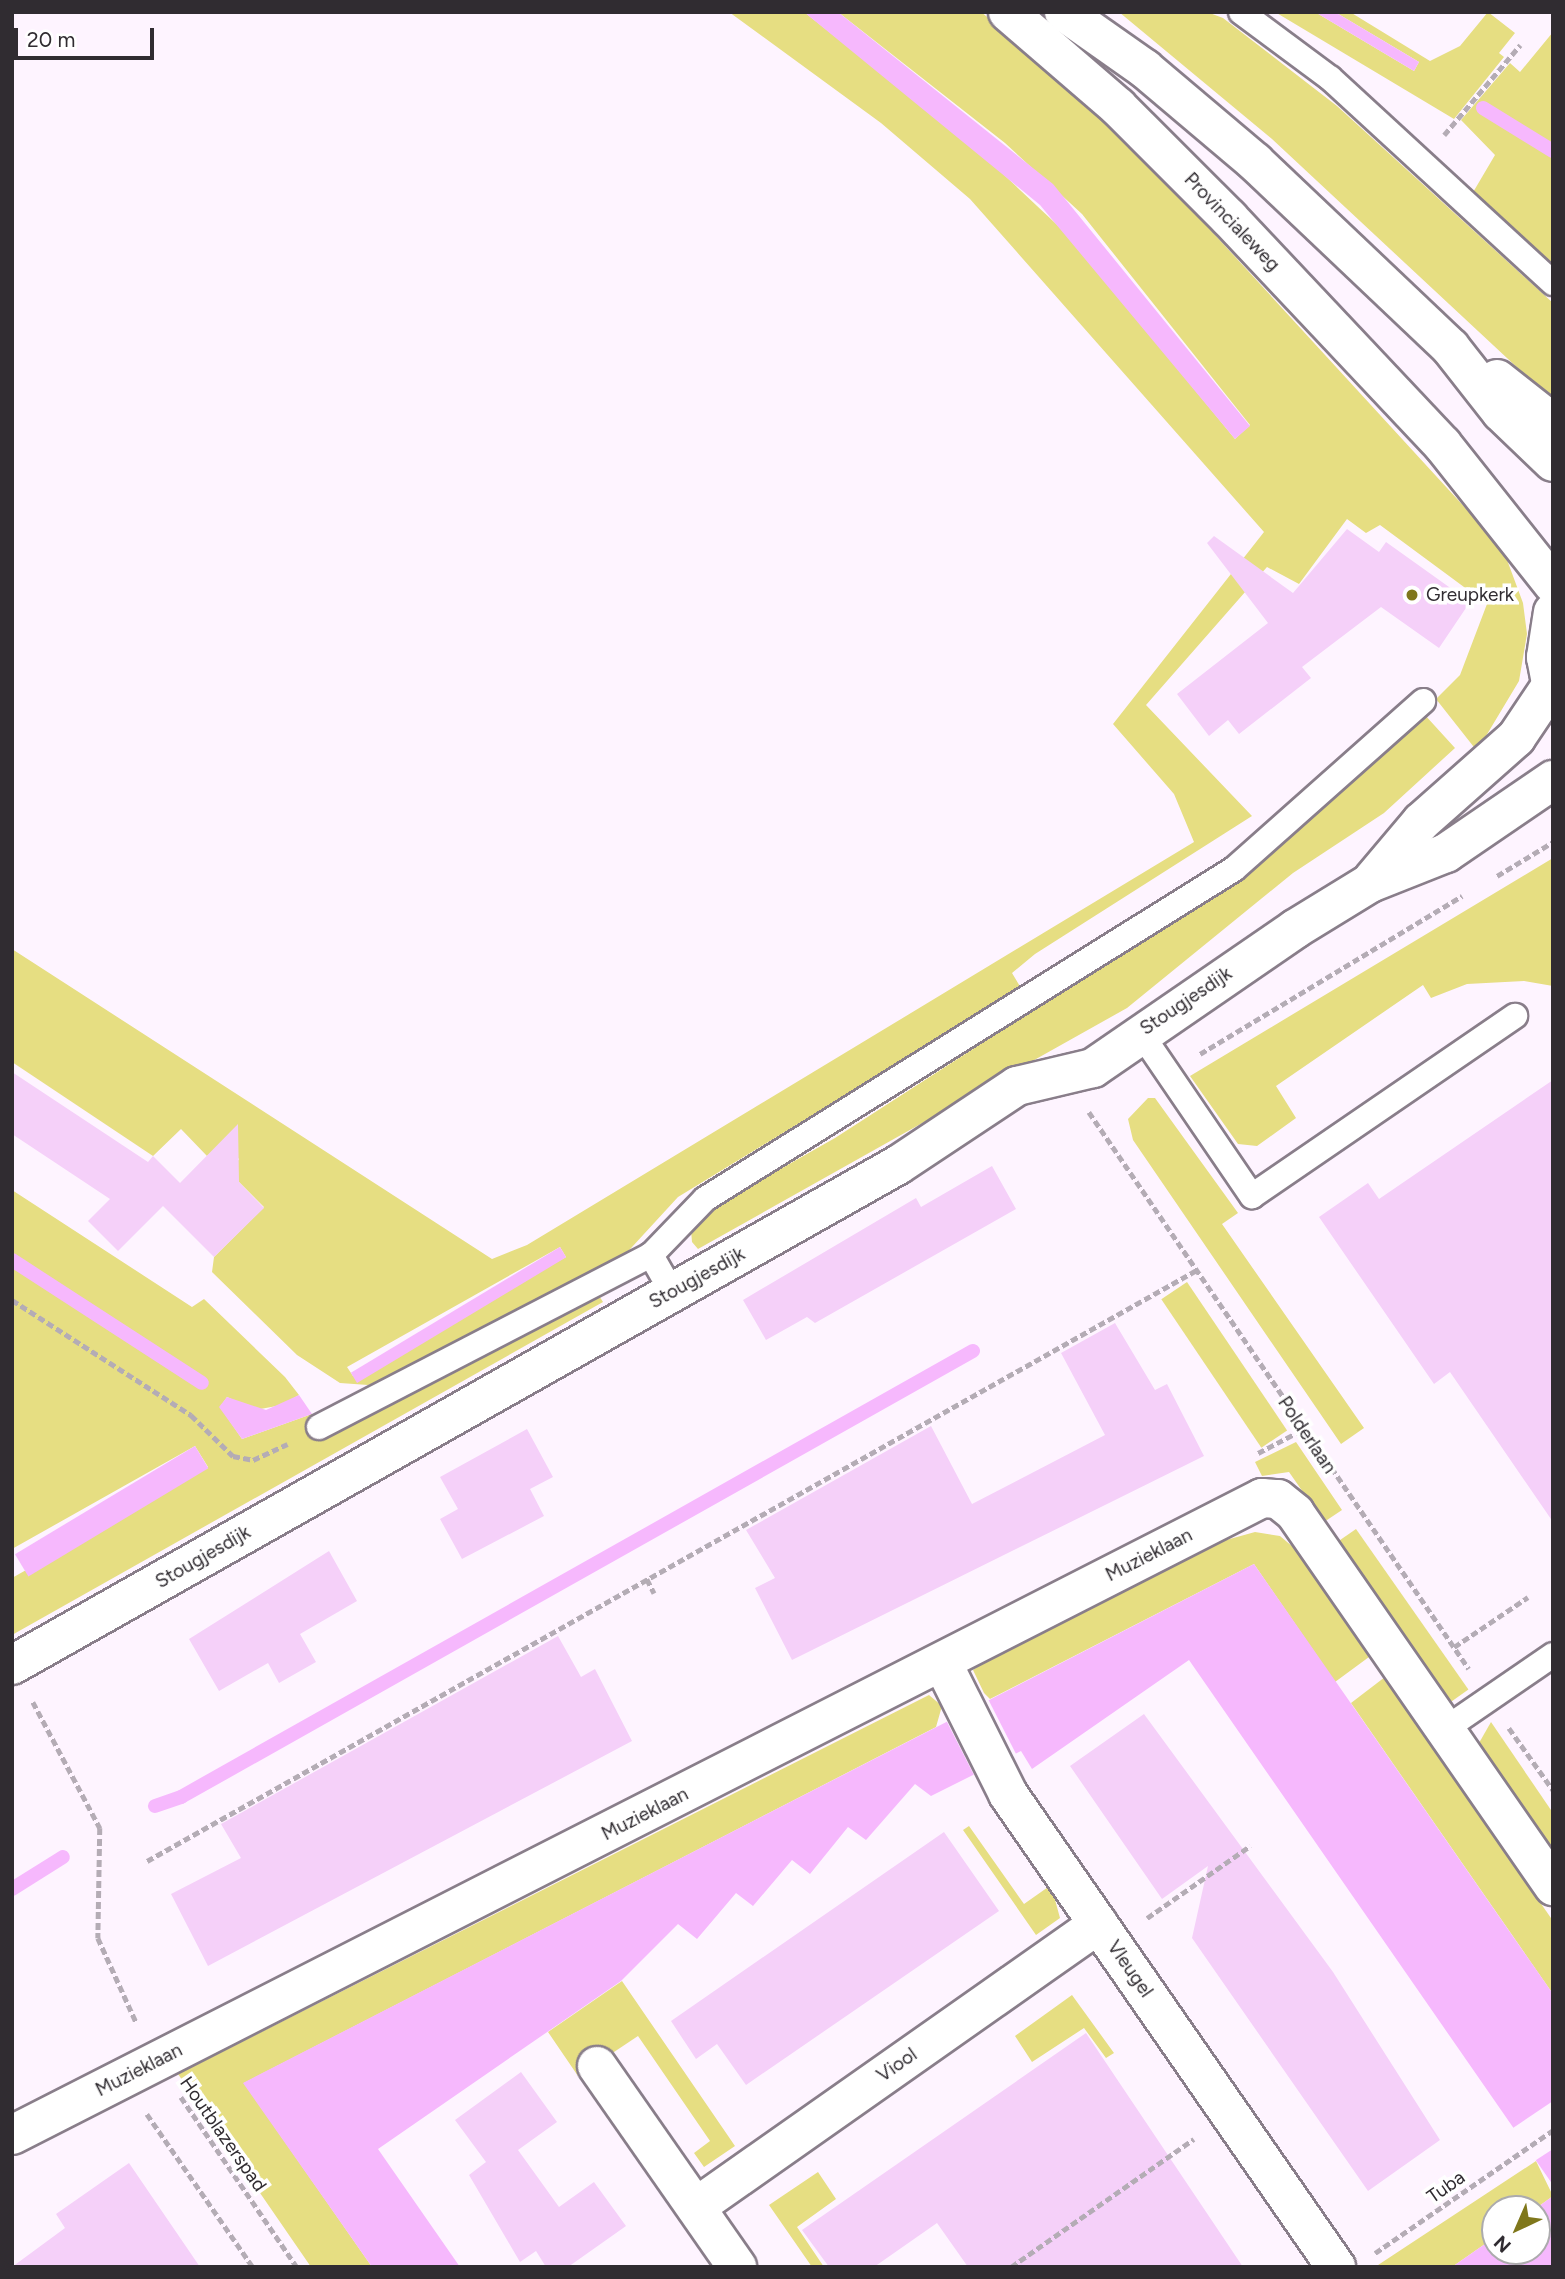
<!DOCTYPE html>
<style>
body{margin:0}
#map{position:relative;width:1565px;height:2279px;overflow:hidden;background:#fef4ff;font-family:Figtree,sans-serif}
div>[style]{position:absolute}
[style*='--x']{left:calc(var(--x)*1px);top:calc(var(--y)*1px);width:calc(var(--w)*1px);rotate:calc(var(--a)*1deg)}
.green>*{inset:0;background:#e6de82;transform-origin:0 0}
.water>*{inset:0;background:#f6b8fd;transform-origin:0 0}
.pier>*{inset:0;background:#fef4ff;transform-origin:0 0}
.stream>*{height:14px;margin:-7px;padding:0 7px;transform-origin:7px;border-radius:7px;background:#f6b8fd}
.building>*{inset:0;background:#f5d0f9}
.path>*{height:4.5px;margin-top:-2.25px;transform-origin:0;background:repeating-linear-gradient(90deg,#b4acb5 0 7px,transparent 0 10.5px)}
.roads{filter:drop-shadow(2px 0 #897e8a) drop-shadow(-2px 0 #897e8a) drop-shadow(0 2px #897e8a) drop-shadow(0 -2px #897e8a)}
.lane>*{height:24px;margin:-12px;padding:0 12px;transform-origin:12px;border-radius:12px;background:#fff}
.street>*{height:38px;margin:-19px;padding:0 19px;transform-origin:19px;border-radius:19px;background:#fff}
.secondary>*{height:38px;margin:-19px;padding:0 19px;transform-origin:19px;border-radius:19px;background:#fff}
.primary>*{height:38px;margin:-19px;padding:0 19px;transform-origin:19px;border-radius:19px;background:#fff}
.dots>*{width:19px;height:19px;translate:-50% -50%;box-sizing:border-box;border:4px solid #fff;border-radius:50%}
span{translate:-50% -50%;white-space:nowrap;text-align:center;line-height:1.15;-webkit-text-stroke:7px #fff;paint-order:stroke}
.street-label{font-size:19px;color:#302c31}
.poi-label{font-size:19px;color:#302c31}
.left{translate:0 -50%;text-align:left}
.frame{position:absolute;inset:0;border:14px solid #302c31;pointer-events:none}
.north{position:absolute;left:1481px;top:2195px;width:70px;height:70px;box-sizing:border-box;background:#fff;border:2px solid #acabad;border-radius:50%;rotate:224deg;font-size:19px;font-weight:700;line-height:28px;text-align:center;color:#302c31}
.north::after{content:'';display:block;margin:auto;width:24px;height:32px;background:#7f771b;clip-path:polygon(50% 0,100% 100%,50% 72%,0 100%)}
.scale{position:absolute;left:14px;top:28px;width:140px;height:32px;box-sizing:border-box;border:4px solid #302c31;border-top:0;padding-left:9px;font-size:21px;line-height:24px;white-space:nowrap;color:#302c31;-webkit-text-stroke:5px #fff;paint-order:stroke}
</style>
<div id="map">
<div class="green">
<i style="clip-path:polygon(evenodd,729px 12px,804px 12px,969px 142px,1069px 236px,1235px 439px,1250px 425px,1082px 214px,1005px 143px,838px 12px,981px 12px,1043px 62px,1149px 163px,1503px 549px,1523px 603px,1527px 634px,1519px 681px,1477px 751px,1436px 699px,1460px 675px,1487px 604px,1380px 525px,1366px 533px,1347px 519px,1299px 584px,1267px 567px,1146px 705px,1252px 816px,1035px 954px,1012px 973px,1021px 988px,678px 1197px,621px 1259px,403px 1373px,368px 1385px,340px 1383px,297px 1355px,212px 1272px,214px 1257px,264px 1207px,230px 1173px,239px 1159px,227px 1147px,207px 1156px,181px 1129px,153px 1156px,12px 1062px,12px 949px,492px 1259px,527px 1245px,1194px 842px,1174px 794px,1113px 724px,1264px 532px,970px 199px,881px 123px,729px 12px,560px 1247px,566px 1257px,353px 1376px,347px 1367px,560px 1247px)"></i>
<i style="clip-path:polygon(1119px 12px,1207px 12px,1223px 18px,1337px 106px,1553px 303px,1553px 401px,1272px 139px)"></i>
<i style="clip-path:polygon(1275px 12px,1315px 12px,1414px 71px,1419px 62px,1335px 12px,1350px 12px,1430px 61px,1460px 46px,1488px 12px,1515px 33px,1499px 53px,1504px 57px,1454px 119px)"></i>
<i style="clip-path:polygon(1553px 32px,1553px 266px,1472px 194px,1495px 155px,1461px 120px,1510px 63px,1520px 72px)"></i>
<i style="clip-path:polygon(1424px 714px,1455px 748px,1384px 813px,1293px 873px,1127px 1008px,698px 1249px,692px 1242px,691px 1230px,717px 1205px,835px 1138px,1255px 867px)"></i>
<i style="clip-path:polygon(1553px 858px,1553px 986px,1524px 981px,1467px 984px,1431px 998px,1423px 985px,1276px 1086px,1296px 1118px,1257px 1146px,1238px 1144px,1190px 1076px)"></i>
<i style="clip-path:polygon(1148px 1098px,1155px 1098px,1238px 1213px,1222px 1224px,1364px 1428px,1341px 1444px,1133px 1140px,1128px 1119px)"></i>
<i style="clip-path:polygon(12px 1190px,192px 1307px,204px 1299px,285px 1377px,299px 1395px,282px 1405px,255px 1410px,227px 1397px,220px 1407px,242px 1439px,312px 1414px,322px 1434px,598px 1294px,603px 1302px,12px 1635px,12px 1578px,208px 1467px,195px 1446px,12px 1549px)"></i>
<i style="left:1187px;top:1282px;width:179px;height:31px;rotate:56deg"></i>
<i style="clip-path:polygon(1296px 1442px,1342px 1510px,1324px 1522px,1289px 1472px,1262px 1476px,1255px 1462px)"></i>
<i style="left:1356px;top:1529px;width:196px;height:22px;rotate:55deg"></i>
<i style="clip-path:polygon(1255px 1532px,1280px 1536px,1293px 1547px,1369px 1657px,1335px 1682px,1254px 1564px,990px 1699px,984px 1693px,973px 1670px,980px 1665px,1219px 1542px)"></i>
<i style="clip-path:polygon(1385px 1677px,1553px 1921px,1553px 1994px,1351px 1703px)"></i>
<i style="clip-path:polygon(929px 1695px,942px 1706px,936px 1727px,244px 2083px,372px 2267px,311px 2267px,178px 2074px)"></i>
<i style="clip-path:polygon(1491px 1722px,1553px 1813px,1553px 1850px,1479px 1743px)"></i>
<i style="clip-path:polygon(969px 1826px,1024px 1904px,1051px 1885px,1060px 1918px,1036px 1935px,963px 1830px)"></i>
<i style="clip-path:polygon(622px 1981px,735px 2146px,704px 2167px,694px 2153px,710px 2141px,638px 2036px,578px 2076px,548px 2032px)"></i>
<i style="clip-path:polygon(1072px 1995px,1114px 2053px,1106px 2058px,1084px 2028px,1032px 2062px,1015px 2036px)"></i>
<i style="clip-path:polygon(1536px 2161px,1553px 2196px,1535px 2209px,1495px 2209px,1495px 2237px,1452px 2267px,1375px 2267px)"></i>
<i style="clip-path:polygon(818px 2172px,836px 2199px,797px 2227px,824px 2267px,812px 2267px,769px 2205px)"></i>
</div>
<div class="water">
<i style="clip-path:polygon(804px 12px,838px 12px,1053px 184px,1250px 426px,1235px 439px,1040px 205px)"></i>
<i style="clip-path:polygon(1315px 12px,1335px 12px,1419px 62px,1414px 71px)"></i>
<i style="left:560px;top:1247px;width:12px;height:244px;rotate:59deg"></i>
<i style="clip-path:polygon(299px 1395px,312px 1414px,242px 1439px,219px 1407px,227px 1397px,266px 1410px)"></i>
<i style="left:195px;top:1446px;width:26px;height:210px;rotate:59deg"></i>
<i style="clip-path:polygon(1254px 1564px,1553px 1994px,1553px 2185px,1189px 1660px,1032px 1769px,1021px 1751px,931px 1796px,915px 1784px,866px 1840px,848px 1827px,810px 1874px,792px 1860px,753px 1906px,736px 1893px,697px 1939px,678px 1924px,621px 1981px,378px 2149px,460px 2267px,372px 2267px,243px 2083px)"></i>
<i style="clip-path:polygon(1553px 2196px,1553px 2267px,1452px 2267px,1495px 2237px,1495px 2251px,1537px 2251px,1535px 2209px)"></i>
</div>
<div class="pier">
<i style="left:987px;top:1697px;width:66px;height:47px;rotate:63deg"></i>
<i style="clip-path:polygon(1553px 2101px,1553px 2149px,1533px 2162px,1510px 2130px)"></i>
</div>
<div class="stream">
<i style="--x:1483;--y:108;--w:82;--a:31.6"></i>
<i style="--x:12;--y:1260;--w:226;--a:32.9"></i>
<i style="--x:155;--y:1806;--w:28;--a:-19"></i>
<i style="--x:181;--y:1797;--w:909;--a:-29.39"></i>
<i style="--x:12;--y:1889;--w:60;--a:-32.1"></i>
</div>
<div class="building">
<i style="clip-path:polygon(1347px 529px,1379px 552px,1386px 542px,1470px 602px,1439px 648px,1381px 607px,1302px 667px,1311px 678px,1239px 734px,1228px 720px,1209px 736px,1177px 694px,1268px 623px,1207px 543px,1214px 536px,1293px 593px)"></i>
<i style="clip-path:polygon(12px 1072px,148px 1162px,153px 1156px,180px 1183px,238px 1124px,239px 1182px,264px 1208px,214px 1257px,163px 1206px,118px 1251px,88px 1221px,110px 1199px,12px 1134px)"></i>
<i style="clip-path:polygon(1553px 1080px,1553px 1522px,1450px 1372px,1434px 1384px,1319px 1217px,1368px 1183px,1379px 1199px)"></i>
<i style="clip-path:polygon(992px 1166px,1016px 1209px,815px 1323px,807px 1317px,766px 1340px,743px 1300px,916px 1198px,921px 1207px)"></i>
<i style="clip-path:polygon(1115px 1323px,1155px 1390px,1167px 1384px,1204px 1456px,792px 1660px,755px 1588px,775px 1578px,746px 1530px,931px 1426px,972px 1504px,1105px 1435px,1061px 1353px)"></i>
<i style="clip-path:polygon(527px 1429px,553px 1477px,530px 1489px,544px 1516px,462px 1559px,440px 1519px,458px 1509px,440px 1477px)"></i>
<i style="clip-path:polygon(329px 1551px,357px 1601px,300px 1634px,316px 1662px,279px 1683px,268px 1663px,219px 1691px,189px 1639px)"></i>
<i style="clip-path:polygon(558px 1636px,581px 1677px,595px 1669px,632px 1741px,208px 1966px,171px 1894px,241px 1858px,221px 1824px)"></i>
<i style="clip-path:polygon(1144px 1714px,1333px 1972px,1440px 2140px,1368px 2191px,1192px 1938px,1208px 1866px,1162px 1899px,1070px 1766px)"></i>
<i style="clip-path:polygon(944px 1832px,999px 1911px,746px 2085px,717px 2044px,696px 2059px,671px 2021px)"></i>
<i style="clip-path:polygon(1086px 2033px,1243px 2267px,968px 2267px,937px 2223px,874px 2267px,829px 2267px,802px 2230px)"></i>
<i style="clip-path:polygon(521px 2072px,557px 2122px,518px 2150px,559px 2207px,594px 2182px,626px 2226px,568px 2267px,546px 2267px,536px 2251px,520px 2262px,469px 2175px,486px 2162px,455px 2120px)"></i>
<i style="clip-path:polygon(129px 2163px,200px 2267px,12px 2267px,65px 2228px,56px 2214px)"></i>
</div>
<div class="path">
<i style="--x:1444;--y:135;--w:118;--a:-49.8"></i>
<i style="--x:1497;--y:876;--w:66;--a:-31.3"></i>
<i style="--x:1200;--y:1054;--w:306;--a:-31.1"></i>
<i style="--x:1089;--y:1112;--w:674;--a:55.7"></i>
<i style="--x:12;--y:1300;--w:213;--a:32.7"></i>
<i style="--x:191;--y:1415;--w:59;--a:44.3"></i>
<i style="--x:233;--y:1456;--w:20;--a:11"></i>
<i style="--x:253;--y:1460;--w:38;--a:-25"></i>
<i style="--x:1258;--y:1453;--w:52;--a:-27.6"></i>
<i style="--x:647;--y:1579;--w:16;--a:63"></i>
<i style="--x:1454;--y:1647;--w:89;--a:-34"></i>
<i style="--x:33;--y:1702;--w:143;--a:62"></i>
<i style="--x:100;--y:1828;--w:110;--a:91"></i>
<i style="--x:98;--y:1938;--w:94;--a:65.6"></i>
<i style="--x:1509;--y:1728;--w:76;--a:54.6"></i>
<i style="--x:147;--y:1861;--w:1203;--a:-29.38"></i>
<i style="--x:1147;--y:1918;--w:126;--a:-35"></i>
<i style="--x:181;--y:2097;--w:206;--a:55.7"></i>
<i style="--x:147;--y:2114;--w:186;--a:55.3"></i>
<i style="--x:1375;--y:2253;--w:216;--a:-34.6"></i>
<i style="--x:1011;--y:2267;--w:223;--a:-35"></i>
</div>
<div class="roads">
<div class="lane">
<i style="--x:1241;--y:12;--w:111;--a:36.6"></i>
<i style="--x:1330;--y:78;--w:303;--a:42.6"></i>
<i style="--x:1140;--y:1032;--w:199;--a:55.7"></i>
<i style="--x:1252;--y:1196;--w:319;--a:-34.4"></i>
<i style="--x:672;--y:1292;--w:43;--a:-119.6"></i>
<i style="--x:651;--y:1255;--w:78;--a:-46"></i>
<i style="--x:705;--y:1199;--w:623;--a:-31.96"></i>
<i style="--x:1234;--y:869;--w:253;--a:-41.6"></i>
<i style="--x:319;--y:1427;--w:374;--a:-27.4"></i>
<i style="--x:1445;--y:1729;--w:131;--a:-34.4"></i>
</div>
<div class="street">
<i style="--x:1373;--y:879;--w:75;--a:-49.9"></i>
<i style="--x:1421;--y:822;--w:127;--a:-41.5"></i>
<i style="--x:1516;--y:738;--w:63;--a:-56.1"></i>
<i style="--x:942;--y:1662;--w:148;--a:63.4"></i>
<i style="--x:1008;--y:1794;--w:576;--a:55.26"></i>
<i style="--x:12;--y:1665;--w:1017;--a:-29.44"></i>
<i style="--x:898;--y:1165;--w:143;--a:-33.6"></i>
<i style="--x:1017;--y:1086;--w:78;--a:-13.3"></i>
<i style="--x:1093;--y:1068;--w:245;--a:-34.5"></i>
<i style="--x:1295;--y:929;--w:88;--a:-31.5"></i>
<i style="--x:1370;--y:883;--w:82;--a:-21.5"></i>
<i style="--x:1446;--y:853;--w:130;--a:-34.3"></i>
<i style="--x:597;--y:2066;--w:245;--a:55.1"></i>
<i style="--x:696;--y:2207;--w:492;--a:-35.1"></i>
</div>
<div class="secondary">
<i style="--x:12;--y:2135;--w:1403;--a:-27"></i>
<i style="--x:1262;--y:1498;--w:16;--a:4"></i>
<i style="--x:1278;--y:1499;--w:22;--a:39"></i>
<i style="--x:1295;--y:1513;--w:454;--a:55.3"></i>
</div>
<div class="primary">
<i style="--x:1008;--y:12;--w:145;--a:40.8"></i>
<i style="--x:1118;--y:107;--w:157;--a:45"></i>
<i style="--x:1229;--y:218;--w:311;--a:46.7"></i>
<i style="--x:1442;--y:444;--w:179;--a:51.6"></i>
<i style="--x:1064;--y:12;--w:99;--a:35.1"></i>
<i style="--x:1145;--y:69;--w:144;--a:40.2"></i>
<i style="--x:1255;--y:162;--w:269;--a:43.5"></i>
<i style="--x:1450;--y:347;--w:83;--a:51.9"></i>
<i style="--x:1501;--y:412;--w:72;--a:43.9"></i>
<i style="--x:1497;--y:379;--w:71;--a:38.2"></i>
<i style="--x:1553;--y:612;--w:46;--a:98.8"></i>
<i style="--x:1546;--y:657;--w:36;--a:79"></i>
</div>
</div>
<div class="dots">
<i style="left:1412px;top:595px;background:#7f771b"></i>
</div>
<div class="street-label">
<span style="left:1232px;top:222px;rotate:46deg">Provincialeweg</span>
<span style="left:1186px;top:1001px;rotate:-34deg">Stougjesdijk</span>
<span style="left:697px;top:1278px;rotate:-29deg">Stougjesdijk</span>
<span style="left:1307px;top:1435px;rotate:56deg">Polderlaan</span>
<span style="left:1149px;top:1555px;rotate:-27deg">Muzieklaan</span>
<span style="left:203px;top:1557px;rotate:-30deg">Stougjesdijk</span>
<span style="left:645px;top:1814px;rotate:-27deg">Muzieklaan</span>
<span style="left:1130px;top:1969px;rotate:55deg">Vleugel</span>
<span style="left:897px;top:2065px;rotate:-35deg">Viool</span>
<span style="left:139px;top:2070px;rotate:-27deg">Muzieklaan</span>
<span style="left:223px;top:2134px;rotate:55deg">Houtblazerspad</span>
<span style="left:1446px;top:2187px;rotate:-35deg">Tuba</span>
</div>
<div class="poi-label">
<span class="left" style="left:1426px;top:595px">Greupkerk</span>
</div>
<div class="frame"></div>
<div class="north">N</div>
<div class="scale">20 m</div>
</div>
